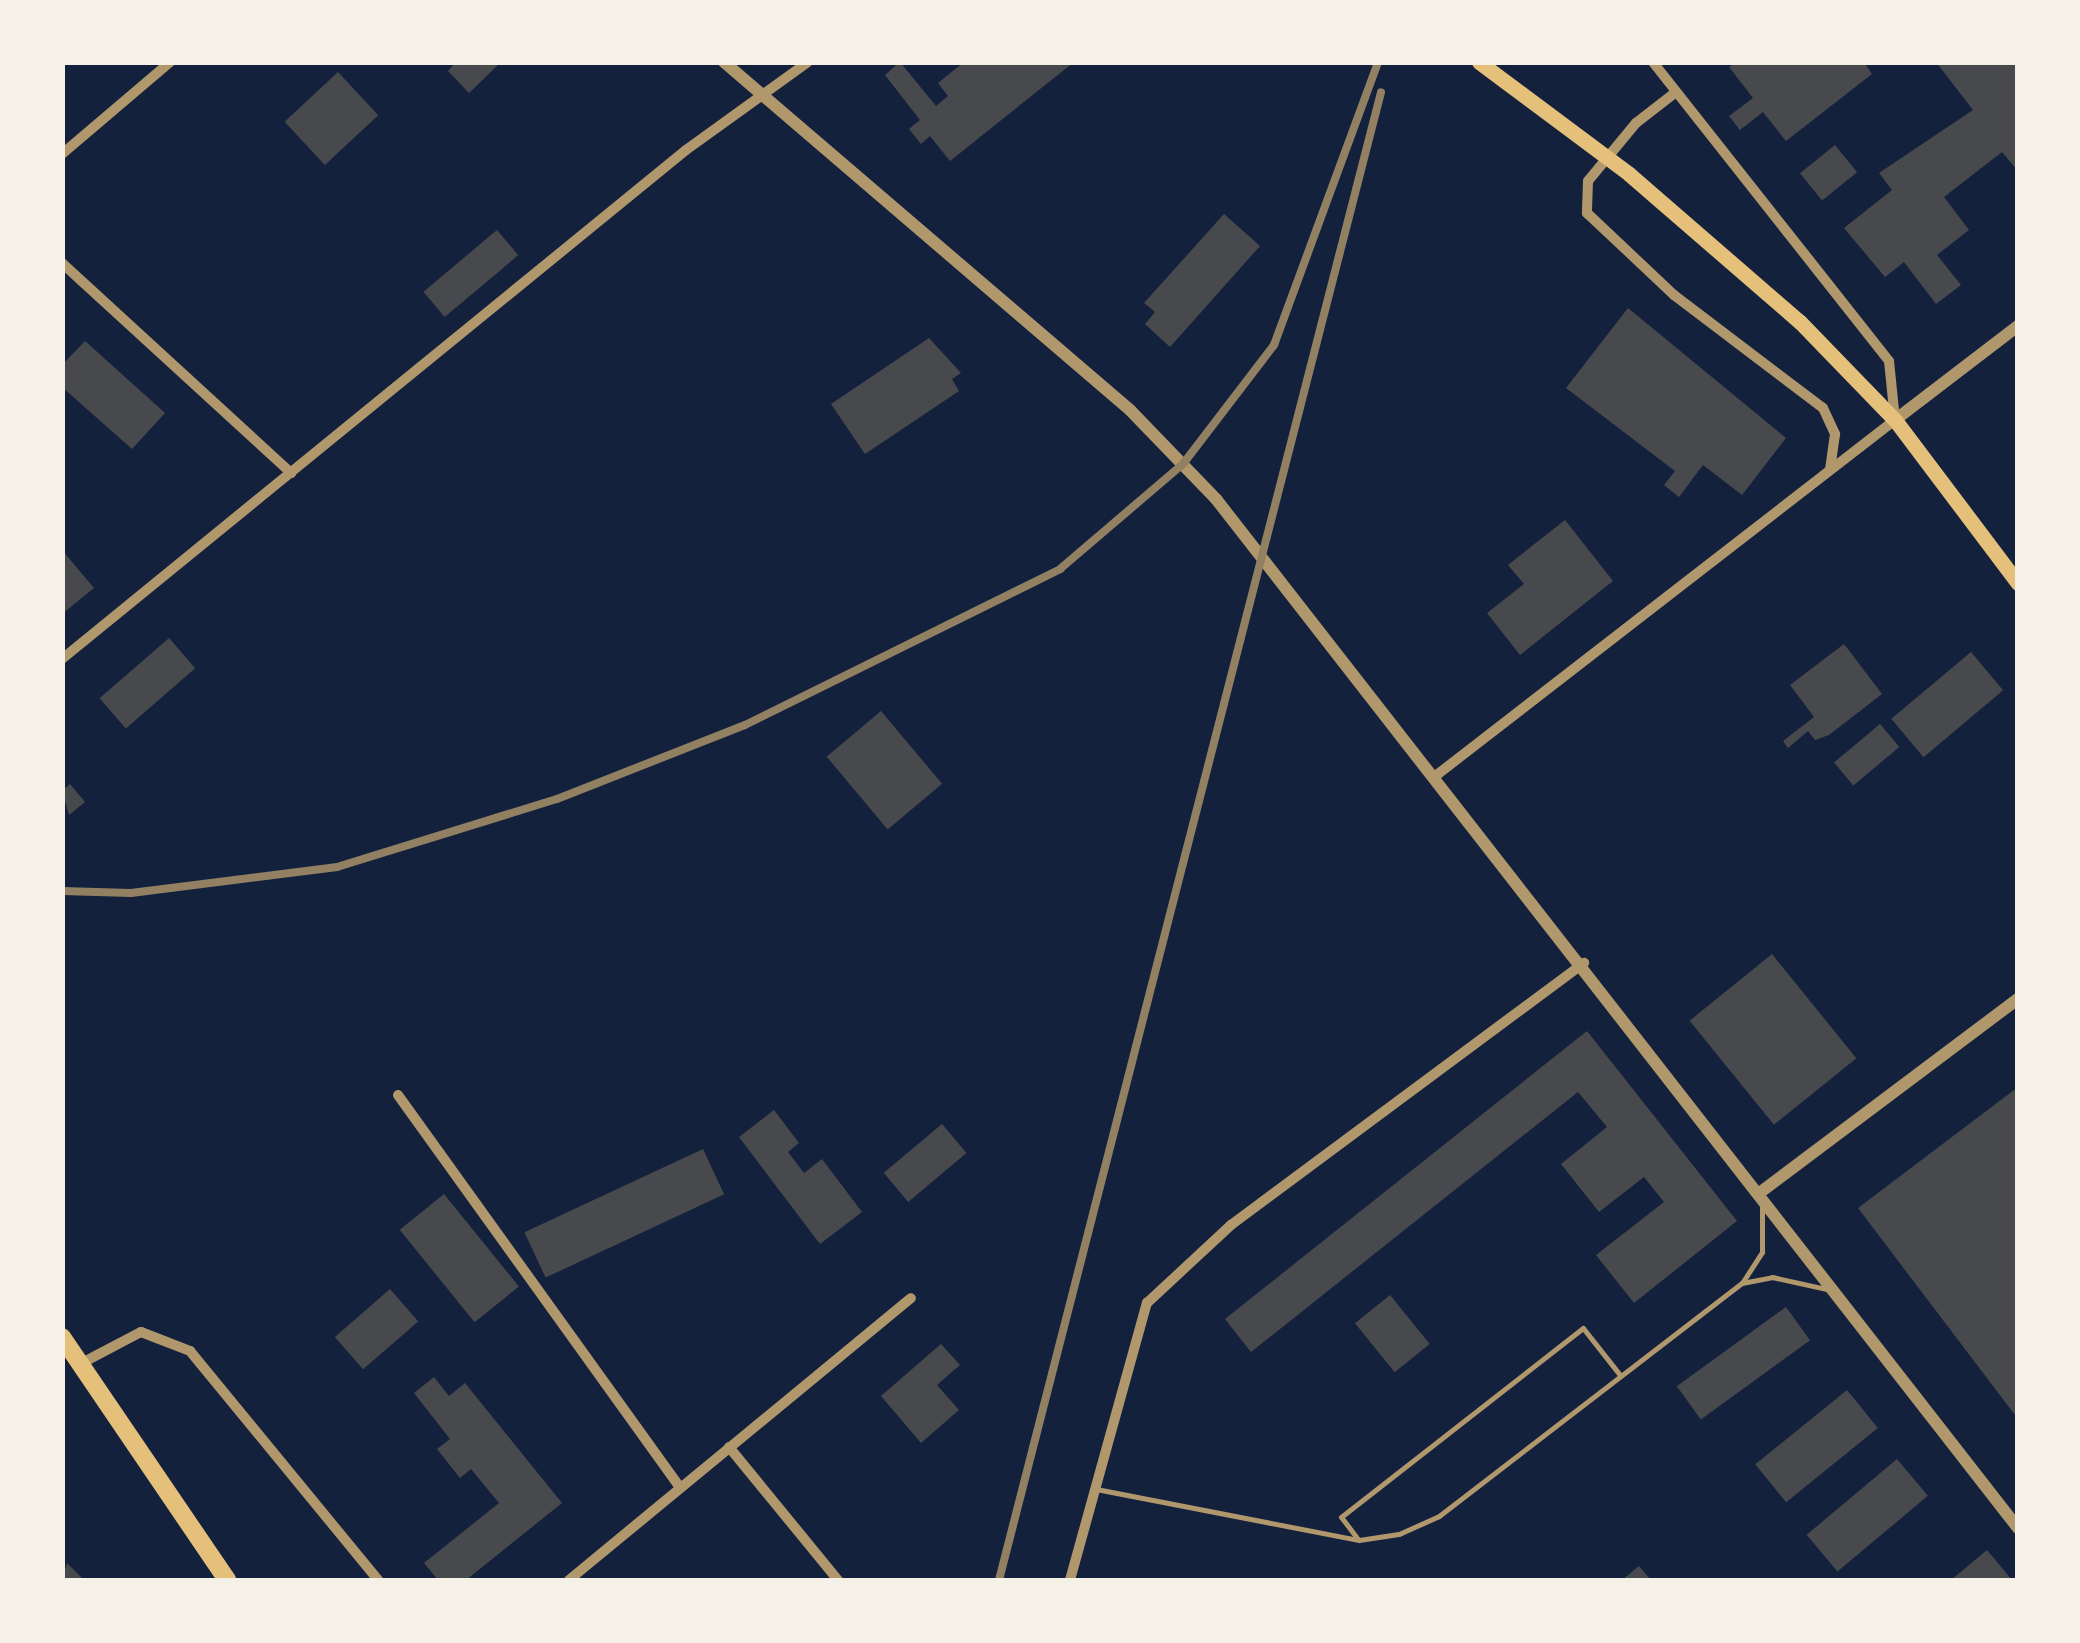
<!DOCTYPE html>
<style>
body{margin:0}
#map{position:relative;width:2080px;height:1643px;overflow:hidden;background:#14213d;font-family:"Fira Sans",sans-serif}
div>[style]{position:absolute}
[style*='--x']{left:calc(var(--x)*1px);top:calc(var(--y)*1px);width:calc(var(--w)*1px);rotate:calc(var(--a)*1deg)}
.building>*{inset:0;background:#48494c;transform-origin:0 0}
.service>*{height:5px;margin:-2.5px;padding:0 2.5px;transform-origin:2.5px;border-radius:2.5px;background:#b1986c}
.minor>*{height:10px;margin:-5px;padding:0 5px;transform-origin:5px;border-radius:5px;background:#b1986c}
.tertiary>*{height:12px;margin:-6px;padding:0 6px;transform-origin:6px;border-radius:6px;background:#b1986c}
.secondary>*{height:15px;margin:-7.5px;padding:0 7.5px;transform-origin:7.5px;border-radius:7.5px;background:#e5c07b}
.primary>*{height:18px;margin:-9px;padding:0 9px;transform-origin:9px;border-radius:9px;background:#e5c07b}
.rail>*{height:8px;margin:-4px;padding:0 4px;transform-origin:4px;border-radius:4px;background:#918062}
span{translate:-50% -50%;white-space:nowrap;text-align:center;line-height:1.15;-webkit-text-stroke:10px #f6f1e7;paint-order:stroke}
.frame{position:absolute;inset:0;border:65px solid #f6f1e7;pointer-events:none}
</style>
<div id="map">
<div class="building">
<i style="clip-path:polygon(456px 62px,501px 62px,469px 93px,448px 71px)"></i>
<i style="clip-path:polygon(900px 62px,936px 106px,948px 96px,938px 83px,964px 62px,1074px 62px,950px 161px,930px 136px,921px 144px,909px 129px,920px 120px,885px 75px)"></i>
<i style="clip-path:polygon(1736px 62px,1864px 62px,1872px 74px,1786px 141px,1763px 112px,1740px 130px,1729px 116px,1753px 98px,1729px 67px)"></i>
<i style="clip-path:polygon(1936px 62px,2018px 62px,2018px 171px,2002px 152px,1944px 197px,1969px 230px,1937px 255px,1961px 285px,1936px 304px,1904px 262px,1885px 277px,1844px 228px,1892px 190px,1879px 173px,1973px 110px)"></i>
<i style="left:338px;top:72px;width:59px;height:73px;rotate:47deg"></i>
<i style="left:1835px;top:145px;width:35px;height:45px;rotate:51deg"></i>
<i style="clip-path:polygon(1224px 214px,1260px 246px,1170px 347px,1145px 324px,1155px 312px,1144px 303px)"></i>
<i style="left:497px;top:230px;width:33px;height:96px;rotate:50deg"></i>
<i style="clip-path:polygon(1628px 308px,1786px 438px,1742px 495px,1703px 465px,1679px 497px,1664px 485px,1675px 471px,1566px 388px)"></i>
<i style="clip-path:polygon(929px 338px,961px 373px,952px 379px,959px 391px,865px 454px,831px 404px)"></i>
<i style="clip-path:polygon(85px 341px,165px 413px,132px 449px,62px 387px,62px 365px)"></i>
<i style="clip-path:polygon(1565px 520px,1613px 581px,1520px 655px,1487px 613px,1524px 584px,1508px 565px)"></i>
<i style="clip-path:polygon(62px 550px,94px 588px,62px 614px)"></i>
<i style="left:169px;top:638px;width:40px;height:92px;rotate:49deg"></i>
<i style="clip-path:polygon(1844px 644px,1882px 694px,1829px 735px,1815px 740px,1808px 731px,1788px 748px,1783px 741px,1814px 717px,1790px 685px)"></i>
<i style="left:1971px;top:652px;width:50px;height:104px;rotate:50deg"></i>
<i style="left:881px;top:711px;width:95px;height:71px;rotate:50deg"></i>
<i style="left:1880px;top:724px;width:30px;height:60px;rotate:50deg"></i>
<i style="clip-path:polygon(70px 784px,85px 802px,69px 815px,62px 791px)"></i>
<i style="left:1772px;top:954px;width:134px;height:106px;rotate:51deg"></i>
<i style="clip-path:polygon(1587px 1031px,1737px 1221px,1634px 1303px,1596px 1255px,1664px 1202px,1644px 1177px,1599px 1212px,1561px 1164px,1607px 1127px,1578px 1092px,1251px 1352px,1225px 1319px)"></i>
<i style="clip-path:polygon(2018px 1087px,2018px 1419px,1858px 1208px)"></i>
<i style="clip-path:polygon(774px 1110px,799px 1143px,788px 1152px,804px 1173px,822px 1159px,862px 1212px,820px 1244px,739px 1137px)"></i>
<i style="left:942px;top:1124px;width:38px;height:76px;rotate:50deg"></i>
<i style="left:703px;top:1149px;width:50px;height:197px;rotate:65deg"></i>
<i style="left:444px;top:1194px;width:119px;height:57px;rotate:51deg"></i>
<i style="left:390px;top:1289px;width:43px;height:73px;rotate:49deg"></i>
<i style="left:1390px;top:1295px;width:63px;height:45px;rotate:51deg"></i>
<i style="left:1786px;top:1307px;width:41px;height:135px;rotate:54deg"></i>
<i style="clip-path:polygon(941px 1344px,960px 1365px,937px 1385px,959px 1410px,921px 1443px,881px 1396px)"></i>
<i style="clip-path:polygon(434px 1377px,449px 1396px,465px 1383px,562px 1503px,466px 1580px,438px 1580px,424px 1563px,499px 1503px,471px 1469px,460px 1478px,437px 1449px,450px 1439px,414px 1393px)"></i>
<i style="left:1847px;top:1390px;width:49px;height:118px;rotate:51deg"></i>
<i style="left:1897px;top:1459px;width:48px;height:118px;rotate:50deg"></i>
<i style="clip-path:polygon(1987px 1550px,2012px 1580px,1951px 1580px)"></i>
<i style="clip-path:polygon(67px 1563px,84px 1580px,62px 1580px)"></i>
<i style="clip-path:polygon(1639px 1566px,1651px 1580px,1622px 1580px)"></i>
</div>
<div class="service">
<i style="--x:1742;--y:1283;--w:31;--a:-11"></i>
<i style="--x:1772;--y:1277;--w:55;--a:12.5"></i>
<i style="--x:1096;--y:1489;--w:268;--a:11"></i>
<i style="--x:1359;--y:1540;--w:40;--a:-8.5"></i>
<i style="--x:1399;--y:1534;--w:44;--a:-24.2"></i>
<i style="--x:1439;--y:1516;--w:382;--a:-37.6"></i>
<i style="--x:1742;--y:1283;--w:37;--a:-57"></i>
<i style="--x:1762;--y:1252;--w:48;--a:-90"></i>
<i style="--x:1357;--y:1538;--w:26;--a:-127"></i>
<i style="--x:1341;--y:1517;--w:307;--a:-38"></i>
<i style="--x:1583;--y:1328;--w:60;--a:51.8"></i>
</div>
<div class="minor">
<i style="--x:1676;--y:92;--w:51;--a:142.2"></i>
<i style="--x:1636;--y:123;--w:75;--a:129.6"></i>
<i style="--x:1588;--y:181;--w:32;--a:92"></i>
<i style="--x:1587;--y:213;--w:120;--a:43.3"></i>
<i style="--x:1674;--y:295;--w:187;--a:37.2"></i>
<i style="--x:1823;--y:408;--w:29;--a:65"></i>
<i style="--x:1835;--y:434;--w:35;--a:98"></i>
<i style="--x:62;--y:154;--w:142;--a:-40.4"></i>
<i style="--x:62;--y:263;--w:311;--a:42.5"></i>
<i style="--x:62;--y:659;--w:805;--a:-39.2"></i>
<i style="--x:686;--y:150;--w:150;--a:-35.8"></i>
<i style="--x:1438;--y:774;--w:578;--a:-37.76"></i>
<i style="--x:1895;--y:420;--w:59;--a:-95.8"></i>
<i style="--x:1889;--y:361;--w:381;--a:-128.3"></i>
<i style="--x:398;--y:1095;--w:483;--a:54.3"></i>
<i style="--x:80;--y:1364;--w:69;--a:-27.7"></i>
<i style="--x:141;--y:1332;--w:53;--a:21.2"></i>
<i style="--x:190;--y:1351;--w:296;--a:50.6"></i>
<i style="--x:729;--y:1447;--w:172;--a:50.7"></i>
<i style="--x:569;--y:1580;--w:443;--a:-39.5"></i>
<i style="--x:1070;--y:1580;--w:288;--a:-74.5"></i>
<i style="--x:1147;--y:1303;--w:115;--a:-42.9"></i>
<i style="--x:1231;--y:1225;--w:440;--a:-36.6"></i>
</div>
<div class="tertiary">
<i style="--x:724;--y:62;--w:535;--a:40.6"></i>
<i style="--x:1130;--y:410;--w:124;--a:46"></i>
<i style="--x:1216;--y:499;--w:1305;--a:52.07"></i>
<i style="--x:1895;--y:420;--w:155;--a:-37.4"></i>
<i style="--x:1762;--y:1191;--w:320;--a:-36.9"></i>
</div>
<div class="secondary">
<i style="--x:1479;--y:62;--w:187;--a:36.7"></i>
<i style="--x:1629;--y:174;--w:226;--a:40.9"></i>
<i style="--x:1800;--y:322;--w:136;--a:45.9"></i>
<i style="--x:1895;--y:420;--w:204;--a:53"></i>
</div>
<div class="primary">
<i style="--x:62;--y:1337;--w:294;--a:55.8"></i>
</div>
<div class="rail">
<i style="--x:62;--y:891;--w:69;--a:1.7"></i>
<i style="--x:131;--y:893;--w:208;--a:-7.2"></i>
<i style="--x:337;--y:867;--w:230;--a:-17.2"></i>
<i style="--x:557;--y:799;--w:202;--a:-21.5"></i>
<i style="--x:745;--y:725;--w:352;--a:-26.3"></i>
<i style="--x:1060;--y:569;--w:162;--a:-40.5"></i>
<i style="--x:1183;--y:464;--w:150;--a:-52.6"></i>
<i style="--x:1274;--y:345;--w:302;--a:-69.8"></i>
<i style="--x:999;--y:1580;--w:1536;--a:-75.6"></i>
</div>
<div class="frame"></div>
</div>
